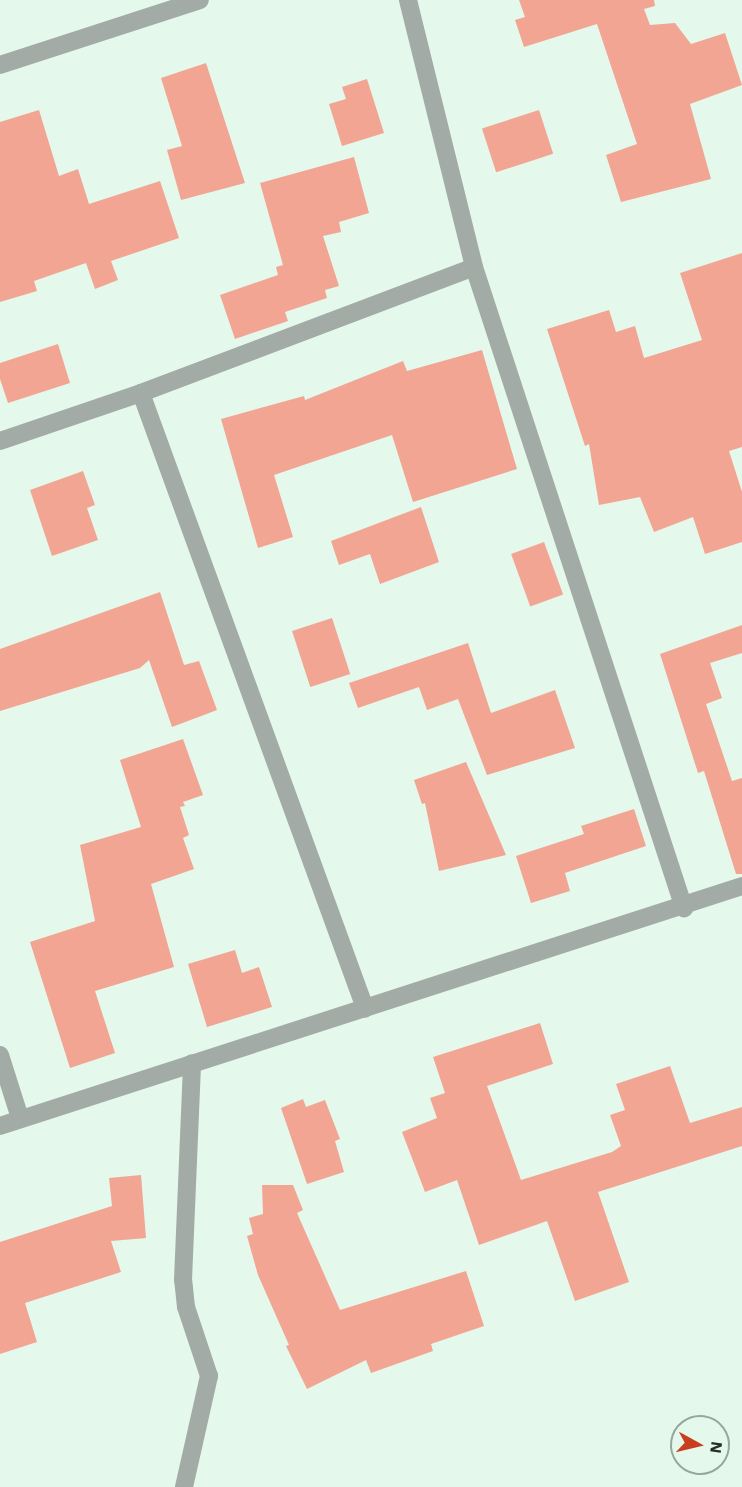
<!DOCTYPE html>
<style>
body{margin:0}
#map{position:relative;width:742px;height:1487px;overflow:hidden;background:#e4f8eb;font-family:"Work Sans",sans-serif}
div>[style]{position:absolute}
[style*='--x']{left:calc(var(--x)*1px);top:calc(var(--y)*1px);width:calc(var(--w)*1px);rotate:calc(var(--a)*1deg)}
.building>*{inset:0;background:#f3a593;transform-origin:0 0}
.minor>*{height:18px;margin:-9px;padding:0 9px;transform-origin:9px;border-radius:9px;background:#a3aba6}
span{translate:-50% -50%;white-space:nowrap;text-align:center;line-height:1.15;-webkit-text-stroke:5px #e4f8eb;paint-order:stroke}
.north{position:absolute;left:670px;top:1415px;width:60px;height:60px;box-sizing:border-box;background:#e4f8eb;border:2px solid #98a79d;border-radius:50%;rotate:98deg;font-size:16px;font-weight:700;line-height:24px;text-align:center;color:#252d28}
.north::after{content:'';display:block;margin:auto;width:21px;height:27px;background:#c93e1f;clip-path:polygon(50% 0,100% 100%,50% 72%,0 100%)}
</style>
<div id="map">
<div class="building">
<i style="clip-path:polygon(519px 0,654px 0,655px 6px,644px 9px,650px 25px,675px 23px,691px 44px,725px 33px,742px 85px,690px 104px,711px 179px,621px 202px,606px 155px,637px 144px,597px 24px,524px 47px,515px 20px,525px 17px)"></i>
<i style="clip-path:polygon(206px 63px,245px 183px,181px 200px,167px 150px,182px 146px,161px 78px)"></i>
<i style="clip-path:polygon(367px 79px,384px 133px,342px 146px,329px 104px,346px 99px,342px 87px)"></i>
<i style="clip-path:polygon(39px 110px,59px 176px,78px 169px,89px 204px,160px 181px,179px 238px,111px 261px,118px 280px,95px 289px,86px 263px,34px 281px,37px 291px,0 302px,0 122px)"></i>
<i style="left:539px;top:110px;width:46px;height:60px;rotate:72deg"></i>
<i style="clip-path:polygon(354px 157px,369px 213px,339px 222px,341px 232px,323px 236px,339px 286px,325px 290px,327px 298px,285px 312px,288px 321px,235px 339px,220px 295px,278px 275px,276px 267px,283px 265px,260px 183px)"></i>
<i style="clip-path:polygon(742px 253px,742px 447px,729px 451px,742px 492px,742px 542px,705px 554px,693px 517px,654px 532px,640px 497px,599px 505px,589px 444px,585px 446px,547px 329px,609px 310px,616px 332px,635px 326px,644px 358px,702px 340px,680px 273px)"></i>
<i style="clip-path:polygon(58px 344px,70px 383px,8px 403px,0 379px,0 363px)"></i>
<i style="clip-path:polygon(482px 350px,517px 469px,413px 502px,392px 435px,274px 475px,293px 537px,258px 548px,221px 419px,304px 396px,305px 400px,403px 361px,407px 371px)"></i>
<i style="clip-path:polygon(83px 471px,95px 505px,87px 508px,98px 540px,52px 556px,30px 490px)"></i>
<i style="clip-path:polygon(421px 507px,439px 562px,380px 584px,370px 554px,339px 565px,331px 541px)"></i>
<i style="left:544px;top:542px;width:56px;height:35px;rotate:70deg"></i>
<i style="clip-path:polygon(160px 592px,184px 665px,199px 661px,217px 710px,172px 727px,149px 660px,140px 668px,0 711px,0 649px)"></i>
<i style="left:332px;top:618px;width:59px;height:42px;rotate:72deg"></i>
<i style="clip-path:polygon(742px 625px,742px 653px,710px 663px,722px 698px,706px 704px,732px 781px,742px 778px,742px 874px,736px 874px,704px 771px,698px 773px,660px 654px)"></i>
<i style="clip-path:polygon(468px 643px,491px 713px,555px 690px,575px 748px,487px 775px,458px 699px,427px 710px,419px 687px,358px 708px,349px 683px)"></i>
<i style="clip-path:polygon(183px 739px,203px 795px,183px 802px,185px 806px,180px 807px,189px 835px,183px 838px,194px 869px,151px 884px,174px 967px,95px 991px,115px 1053px,70px 1068px,30px 942px,95px 921px,80px 845px,141px 827px,120px 760px)"></i>
<i style="clip-path:polygon(466px 762px,506px 855px,439px 871px,425px 803px,422px 804px,414px 780px)"></i>
<i style="clip-path:polygon(634px 809px,646px 846px,565px 873px,570px 891px,531px 903px,516px 856px,584px 834px,581px 826px)"></i>
<i style="clip-path:polygon(235px 950px,242px 973px,259px 967px,272px 1007px,207px 1027px,188px 964px)"></i>
<i style="clip-path:polygon(540px 1023px,553px 1064px,487px 1086px,521px 1180px,612px 1152px,621px 1146px,610px 1115px,625px 1110px,616px 1084px,670px 1066px,690px 1123px,742px 1107px,742px 1146px,598px 1192px,629px 1282px,575px 1301px,547px 1221px,479px 1245px,457px 1180px,425px 1192px,402px 1132px,437px 1118px,430px 1098px,445px 1093px,433px 1057px)"></i>
<i style="clip-path:polygon(303px 1099px,306px 1107px,325px 1100px,340px 1139px,335px 1141px,344px 1172px,307px 1184px,281px 1108px)"></i>
<i style="clip-path:polygon(141px 1175px,146px 1238px,111px 1241px,121px 1272px,25px 1303px,37px 1342px,0 1354px,0 1242px,112px 1206px,109px 1178px)"></i>
<i style="clip-path:polygon(262px 1185px,293px 1185px,303px 1210px,297px 1213px,340px 1310px,466px 1271px,484px 1326px,431px 1344px,433px 1351px,371px 1373px,366px 1360px,307px 1389px,286px 1346px,289px 1345px,258px 1275px,247px 1236px,253px 1234px,249px 1218px,263px 1214px)"></i>
</div>
<div class="minor">
<i style="--x:408;--y:0;--w:275;--a:76.1"></i>
<i style="--x:474;--y:267;--w:675;--a:71.86"></i>
<i style="--x:0;--y:65;--w:210;--a:-18"></i>
<i style="--x:141;--y:393;--w:655;--a:69.99"></i>
<i style="--x:0;--y:441;--w:149;--a:-18.8"></i>
<i style="--x:141;--y:393;--w:356;--a:-20.7"></i>
<i style="--x:0;--y:1055;--w:66;--a:72.4"></i>
<i style="--x:0;--y:1126;--w:780;--a:-17.92"></i>
<i style="--x:184;--y:1487;--w:114;--a:-77.3"></i>
<i style="--x:209;--y:1376;--w:73;--a:-108.4"></i>
<i style="--x:186;--y:1307;--w:27;--a:-96"></i>
<i style="--x:183;--y:1280;--w:217;--a:-87.6"></i>
</div>
<div class="north">N</div>
</div>
